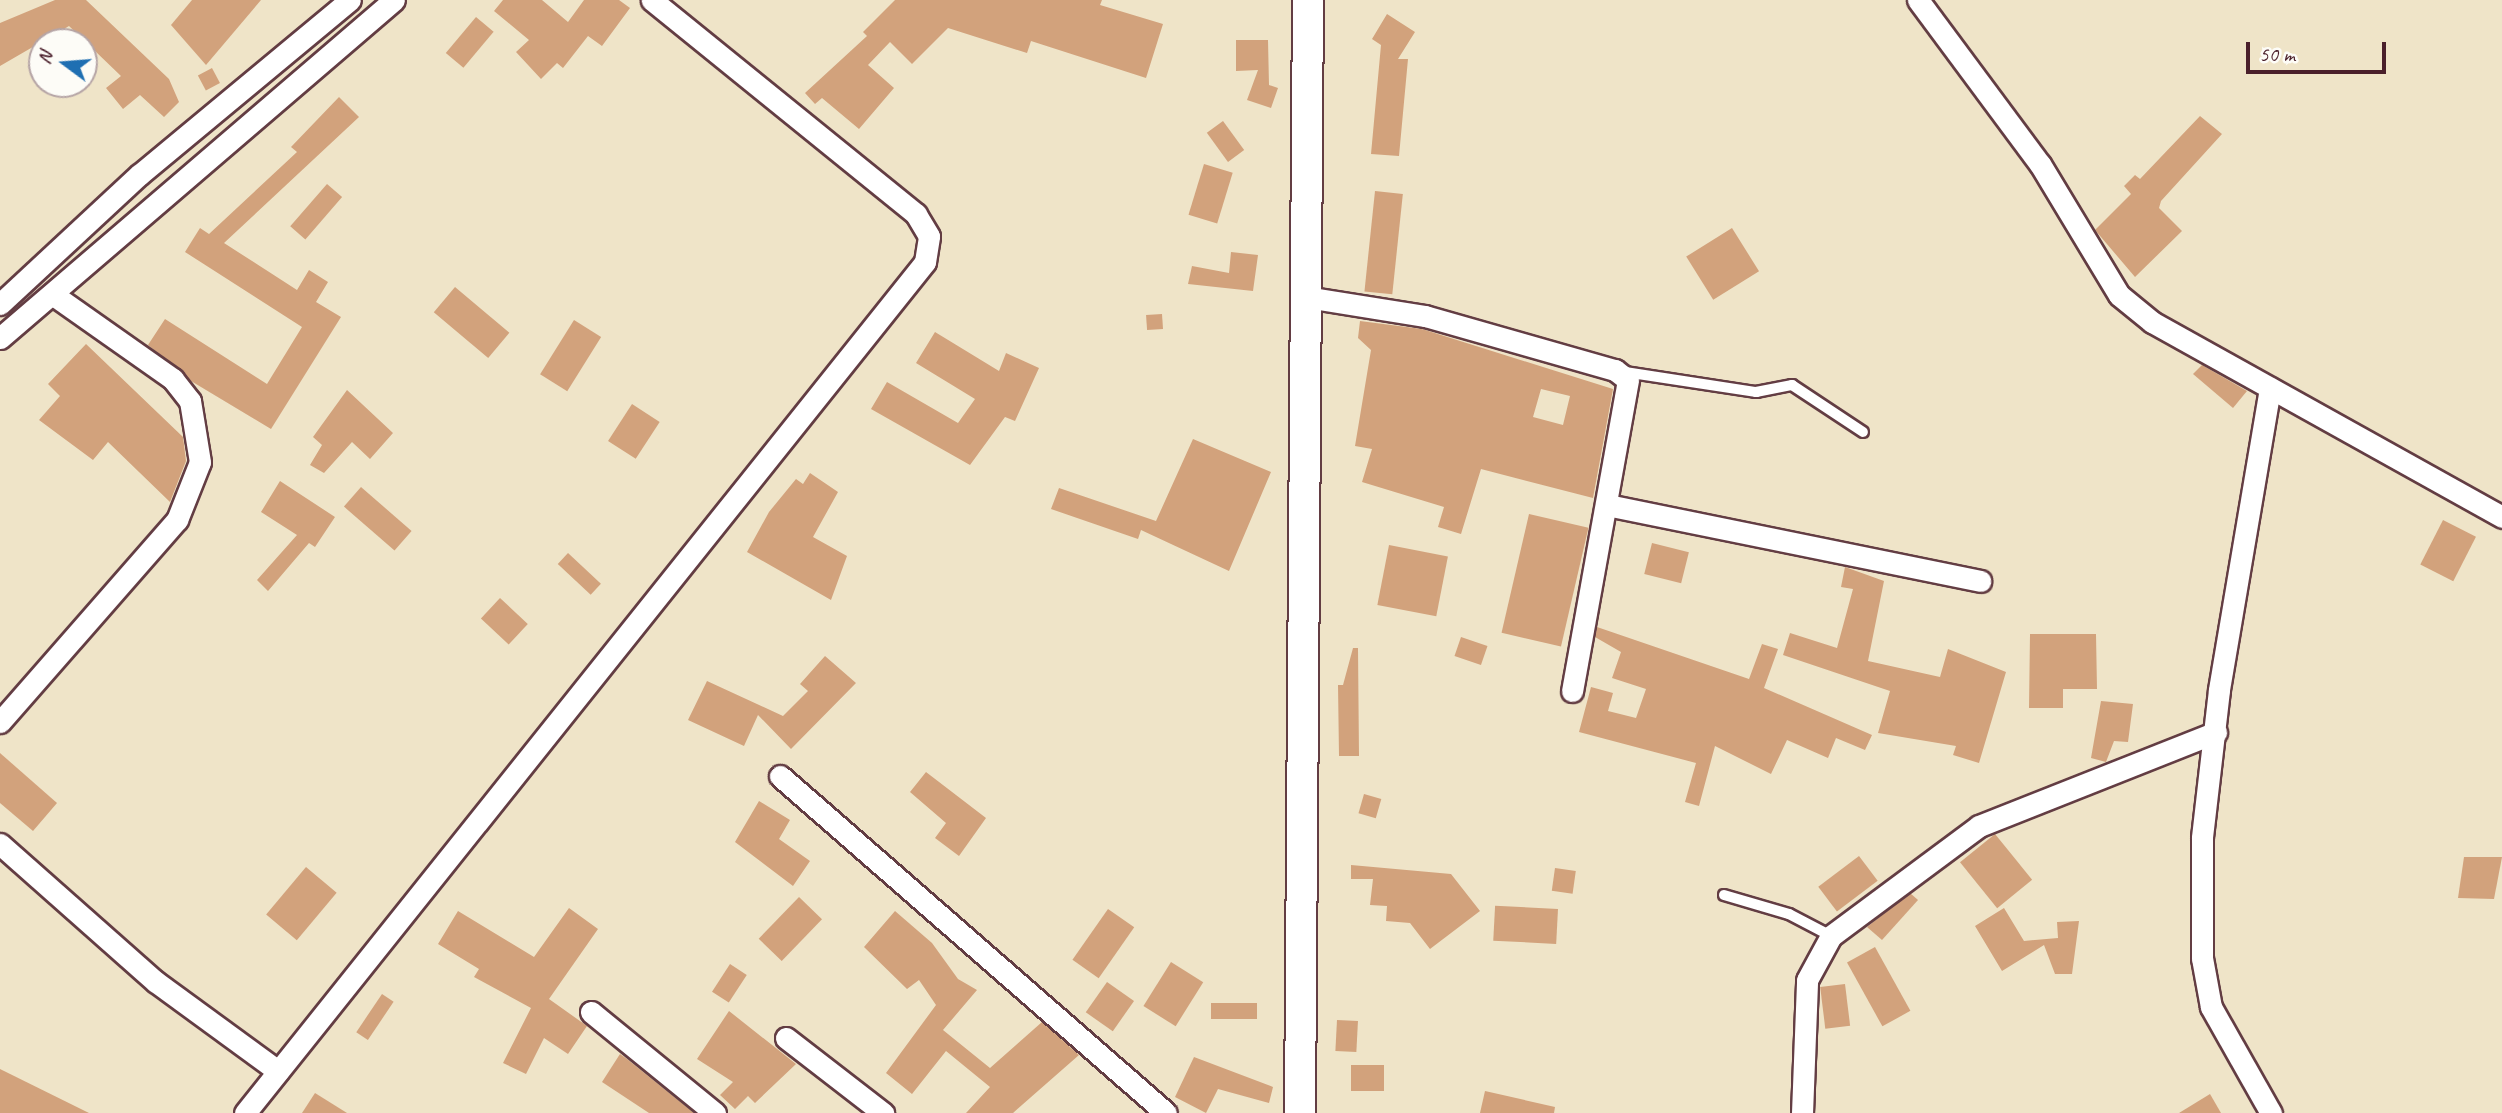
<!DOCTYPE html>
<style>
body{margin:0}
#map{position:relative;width:2502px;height:1113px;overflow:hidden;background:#efe4c8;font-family:Caveat,sans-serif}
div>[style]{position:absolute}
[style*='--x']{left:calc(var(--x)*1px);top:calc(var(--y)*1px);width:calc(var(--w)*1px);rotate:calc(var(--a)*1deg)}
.building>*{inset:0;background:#d2a27c;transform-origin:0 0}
.roads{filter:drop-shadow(2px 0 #633d43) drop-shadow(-2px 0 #633d43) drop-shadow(0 2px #633d43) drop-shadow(0 -2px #633d43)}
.service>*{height:10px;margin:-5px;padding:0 5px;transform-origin:5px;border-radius:5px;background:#fff}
.minor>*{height:21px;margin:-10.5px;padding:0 10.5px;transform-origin:10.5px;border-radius:10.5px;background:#fff}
.secondary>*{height:30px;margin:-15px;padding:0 15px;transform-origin:15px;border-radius:15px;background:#fff}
span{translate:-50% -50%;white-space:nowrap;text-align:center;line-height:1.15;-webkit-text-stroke:6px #fdfcf7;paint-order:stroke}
.north{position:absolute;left:28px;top:28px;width:70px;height:70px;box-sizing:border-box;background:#fdfcf7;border:2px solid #b5a4a5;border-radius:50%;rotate:286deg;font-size:19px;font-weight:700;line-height:28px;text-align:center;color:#4a1f2b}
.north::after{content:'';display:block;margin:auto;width:24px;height:32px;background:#1f6fb2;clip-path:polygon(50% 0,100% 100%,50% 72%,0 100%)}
.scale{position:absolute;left:2246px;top:42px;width:140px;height:32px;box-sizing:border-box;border:4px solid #4a1f2b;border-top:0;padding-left:9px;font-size:21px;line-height:24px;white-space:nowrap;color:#4a1f2b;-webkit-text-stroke:5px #fdfcf7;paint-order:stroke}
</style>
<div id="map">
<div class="building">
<i style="clip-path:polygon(55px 0,86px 0,169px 79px,179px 102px,164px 117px,140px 95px,123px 109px,106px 88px,121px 76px,69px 26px,0 66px,0 23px)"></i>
<i style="clip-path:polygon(192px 0,261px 0,206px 65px,171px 25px)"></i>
<i style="clip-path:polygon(503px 0,542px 0,568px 22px,584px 0,619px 0,630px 8px,602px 46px,588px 36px,563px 68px,557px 63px,541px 79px,516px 52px,529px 40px,494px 11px)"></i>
<i style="clip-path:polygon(895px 0,1102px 0,1100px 5px,1163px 24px,1146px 78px,1031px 41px,1027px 53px,948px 28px,912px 64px,890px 42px,868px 65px,894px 88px,859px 129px,822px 98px,815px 104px,805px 93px,867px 36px,863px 32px)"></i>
<i style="clip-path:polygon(1387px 14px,1415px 32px,1398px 59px,1408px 59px,1399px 156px,1371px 154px,1381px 45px,1372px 39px)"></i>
<i style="left:476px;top:17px;width:23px;height:47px;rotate:40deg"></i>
<i style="clip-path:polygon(1236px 40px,1268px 40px,1269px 85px,1278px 88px,1271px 108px,1247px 100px,1258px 70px,1236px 71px)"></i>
<i style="left:212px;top:68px;width:17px;height:16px;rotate:62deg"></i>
<i style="clip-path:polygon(339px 97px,359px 117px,224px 243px,297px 290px,309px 270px,328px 282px,316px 302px,341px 317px,271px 429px,191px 381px,148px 345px,165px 319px,267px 384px,302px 327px,185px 252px,200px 228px,209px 234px,297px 152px,291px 147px)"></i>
<i style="clip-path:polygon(2200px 116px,2222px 134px,2161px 201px,2159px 208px,2182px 231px,2135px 277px,2095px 230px,2131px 194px,2124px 186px,2135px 175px,2140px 179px)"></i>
<i style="left:1223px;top:121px;width:36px;height:20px;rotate:54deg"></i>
<i style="left:1204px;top:164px;width:30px;height:53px;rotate:17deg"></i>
<i style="left:327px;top:184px;width:20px;height:56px;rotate:41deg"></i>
<i style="left:1375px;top:191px;width:28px;height:101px;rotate:6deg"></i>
<i style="left:1732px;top:228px;width:51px;height:54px;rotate:58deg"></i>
<i style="clip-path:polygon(1231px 252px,1258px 255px,1253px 291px,1188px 284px,1192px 266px,1229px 273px)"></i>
<i style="left:455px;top:287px;width:71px;height:33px;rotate:40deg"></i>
<i style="left:1162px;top:314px;width:15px;height:16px;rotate:86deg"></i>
<i style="left:574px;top:320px;width:32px;height:64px;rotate:32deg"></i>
<i style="clip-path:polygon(evenodd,1360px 321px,1422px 329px,1613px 389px,1593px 498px,1481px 469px,1461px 534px,1438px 527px,1444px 507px,1362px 482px,1372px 449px,1355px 446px,1371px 350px,1358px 338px,1360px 321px,1541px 389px,1570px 396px,1563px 425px,1533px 417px,1541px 389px)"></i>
<i style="clip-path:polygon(935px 332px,999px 371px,1006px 353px,1039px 368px,1015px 421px,1005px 417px,970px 465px,871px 409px,887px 382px,958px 423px,975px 399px,916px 363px)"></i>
<i style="clip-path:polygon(86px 344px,183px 437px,186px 461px,170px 502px,108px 442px,93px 460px,39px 420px,60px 396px,48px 384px)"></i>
<i style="clip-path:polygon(2202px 365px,2247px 391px,2233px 408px,2193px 374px)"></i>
<i style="clip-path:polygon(347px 390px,393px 433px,370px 459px,352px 442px,324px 473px,310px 465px,322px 445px,313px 437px)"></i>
<i style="left:632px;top:404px;width:33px;height:44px;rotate:33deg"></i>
<i style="clip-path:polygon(1193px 439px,1271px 472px,1229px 571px,1141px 530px,1138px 539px,1051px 509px,1059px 488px,1156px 521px)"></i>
<i style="clip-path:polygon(810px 473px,838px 492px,813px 537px,847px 556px,831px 600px,747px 552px,769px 512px,796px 479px,803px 484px)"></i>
<i style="clip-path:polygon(280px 481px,335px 517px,315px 547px,309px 543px,268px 591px,257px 580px,297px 535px,261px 512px)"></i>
<i style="left:361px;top:487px;width:67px;height:26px;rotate:41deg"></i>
<i style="left:1529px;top:514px;width:61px;height:122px;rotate:13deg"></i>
<i style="left:2443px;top:520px;width:37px;height:50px;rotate:27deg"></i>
<i style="left:1652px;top:543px;width:38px;height:32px;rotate:14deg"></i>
<i style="left:1389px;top:545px;width:60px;height:61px;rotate:11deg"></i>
<i style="left:568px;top:553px;width:45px;height:15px;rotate:43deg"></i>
<i style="clip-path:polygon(1845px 567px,1884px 581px,1868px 661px,1940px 677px,1948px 649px,2006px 672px,1979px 763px,1953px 755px,1956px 746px,1878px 733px,1890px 691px,1783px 655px,1790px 633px,1837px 648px,1853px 589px,1841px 587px)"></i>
<i style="left:500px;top:598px;width:38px;height:28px;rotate:43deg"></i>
<i style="clip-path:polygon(1597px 627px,1749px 679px,1762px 644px,1778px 649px,1764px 688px,1872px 735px,1865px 750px,1836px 738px,1828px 758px,1787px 740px,1771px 774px,1715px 746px,1699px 806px,1685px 802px,1696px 763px,1579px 732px,1591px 687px,1613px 693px,1608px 711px,1636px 718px,1646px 689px,1612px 678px,1621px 652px,1595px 637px)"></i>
<i style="clip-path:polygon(2030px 634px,2096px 634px,2097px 689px,2063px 689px,2063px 708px,2029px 708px)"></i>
<i style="left:1461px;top:637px;width:28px;height:20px;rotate:19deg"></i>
<i style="clip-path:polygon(1353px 648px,1358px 648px,1359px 756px,1339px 756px,1338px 685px,1343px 685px)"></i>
<i style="clip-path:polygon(825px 656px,856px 683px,791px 749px,758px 715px,744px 746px,688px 720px,707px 681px,783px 716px,808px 691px,800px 684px)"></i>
<i style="clip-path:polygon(2101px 701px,2133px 704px,2128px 742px,2114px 741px,2106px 762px,2091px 758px)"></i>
<i style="clip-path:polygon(0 753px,57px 803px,33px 831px,0 803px)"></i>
<i style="clip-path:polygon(926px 772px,986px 818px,959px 856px,935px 838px,946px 823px,910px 792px)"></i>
<i style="left:1364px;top:794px;width:18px;height:20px;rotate:16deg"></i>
<i style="clip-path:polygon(759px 801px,790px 820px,779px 839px,810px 861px,793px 886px,735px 842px)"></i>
<i style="left:1995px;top:834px;width:59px;height:45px;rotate:51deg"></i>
<i style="left:1859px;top:856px;width:31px;height:51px;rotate:53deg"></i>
<i style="clip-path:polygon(2464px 857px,2502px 857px,2494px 899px,2458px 898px)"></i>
<i style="clip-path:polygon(1351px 865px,1451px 874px,1480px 911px,1430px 949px,1410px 923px,1386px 921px,1387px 906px,1370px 905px,1373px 879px,1351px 879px)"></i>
<i style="left:306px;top:867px;width:40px;height:62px;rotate:40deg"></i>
<i style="left:1555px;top:868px;width:21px;height:23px;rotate:8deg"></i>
<i style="clip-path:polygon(1910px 893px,1918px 900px,1882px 940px,1867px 927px)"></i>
<i style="left:799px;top:897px;width:32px;height:58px;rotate:44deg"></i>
<i style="clip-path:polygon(569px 908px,598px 929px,549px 999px,587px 1026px,568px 1054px,544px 1038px,526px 1074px,503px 1063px,531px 1008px,474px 977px,479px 969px,438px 944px,458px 911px,534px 957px)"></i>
<i style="clip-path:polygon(2004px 908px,2024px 941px,2058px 938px,2057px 922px,2079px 921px,2072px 974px,2055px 974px,2044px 945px,2002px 971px,1975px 926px)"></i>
<i style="left:1108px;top:909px;width:32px;height:62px;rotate:35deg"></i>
<i style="left:1558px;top:909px;width:35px;height:63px;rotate:93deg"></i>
<i style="clip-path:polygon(895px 911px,932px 943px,958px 979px,977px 990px,943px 1030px,990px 1068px,1042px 1022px,1079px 1055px,1013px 1113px,966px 1113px,990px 1087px,946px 1051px,912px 1094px,886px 1073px,936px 1005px,919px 980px,907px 989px,864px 947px)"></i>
<i style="left:1875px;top:947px;width:73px;height:32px;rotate:61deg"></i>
<i style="left:1171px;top:962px;width:38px;height:52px;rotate:32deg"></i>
<i style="left:730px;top:964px;width:20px;height:33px;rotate:33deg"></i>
<i style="left:1107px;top:982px;width:33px;height:37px;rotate:35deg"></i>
<i style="left:1845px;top:984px;width:42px;height:25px;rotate:83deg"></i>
<i style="left:382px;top:994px;width:14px;height:46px;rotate:34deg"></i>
<i style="left:1211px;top:1003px;width:46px;height:16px"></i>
<i style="clip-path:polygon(729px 1011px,796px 1064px,755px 1103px,748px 1096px,735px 1109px,720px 1095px,733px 1082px,697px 1059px)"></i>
<i style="left:1337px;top:1020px;width:21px;height:31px;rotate:3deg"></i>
<i style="clip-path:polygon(620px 1054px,627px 1059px,694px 1113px,649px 1113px,602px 1082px)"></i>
<i style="clip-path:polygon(1194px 1057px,1273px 1087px,1269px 1103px,1218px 1089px,1206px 1113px,1175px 1097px)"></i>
<i style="left:1351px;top:1065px;width:33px;height:26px"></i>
<i style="clip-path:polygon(0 1069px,89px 1113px,0 1113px)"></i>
<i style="clip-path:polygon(1485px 1091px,1555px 1107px,1554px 1113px,1480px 1113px)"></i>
<i style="clip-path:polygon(315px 1093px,347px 1113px,302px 1113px)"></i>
<i style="clip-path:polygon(2210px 1094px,2221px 1113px,2179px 1113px)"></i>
</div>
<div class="roads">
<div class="service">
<i style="--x:1625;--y:372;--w:133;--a:8.7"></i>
<i style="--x:1756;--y:392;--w:37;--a:-11"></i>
<i style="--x:1792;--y:385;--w:85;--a:33.5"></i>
<i style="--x:1724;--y:895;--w:68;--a:16.3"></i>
<i style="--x:1789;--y:914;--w:47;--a:27.6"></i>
</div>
<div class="minor">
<i style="--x:1918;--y:0;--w:204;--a:53.4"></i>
<i style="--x:2040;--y:164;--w:153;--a:58.9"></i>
<i style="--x:2119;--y:295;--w:43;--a:39.3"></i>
<i style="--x:2152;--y:322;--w:401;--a:29.1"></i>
<i style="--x:1306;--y:297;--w:121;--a:9.1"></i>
<i style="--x:1425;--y:316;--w:198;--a:15.9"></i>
<i style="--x:1615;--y:370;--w:16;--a:38"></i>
<i style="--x:1628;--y:380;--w:316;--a:100.2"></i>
<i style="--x:0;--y:304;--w:190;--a:-42.9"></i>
<i style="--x:139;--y:175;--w:274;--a:-39.7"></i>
<i style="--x:0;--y:338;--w:519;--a:-40.63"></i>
<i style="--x:2270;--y:388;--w:306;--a:99.6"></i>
<i style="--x:2219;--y:690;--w:149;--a:96.6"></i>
<i style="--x:2202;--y:838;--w:120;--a:90"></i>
<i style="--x:2202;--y:958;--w:50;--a:79.6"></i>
<i style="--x:2211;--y:1007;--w:122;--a:60.5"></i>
<i style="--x:1607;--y:505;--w:381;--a:11.5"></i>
<i style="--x:0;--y:722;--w:269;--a:-48.8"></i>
<i style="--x:177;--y:520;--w:62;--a:-68.4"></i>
<i style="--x:200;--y:462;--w:62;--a:-99.3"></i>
<i style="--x:190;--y:401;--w:28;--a:-128"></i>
<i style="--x:173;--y:379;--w:144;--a:-144.9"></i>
<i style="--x:780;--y:776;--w:512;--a:41.12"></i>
<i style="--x:0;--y:844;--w:208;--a:41.5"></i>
<i style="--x:156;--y:982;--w:151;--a:36.1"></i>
<i style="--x:591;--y:1012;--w:160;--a:39.2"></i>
<i style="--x:786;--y:1038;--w:123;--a:37.7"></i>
<i style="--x:245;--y:1113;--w:1089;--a:-51.37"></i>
<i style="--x:925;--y:262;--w:26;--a:-81"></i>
<i style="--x:929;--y:236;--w:26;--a:-121"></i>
<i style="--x:916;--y:214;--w:340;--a:-141"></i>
<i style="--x:1802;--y:1113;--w:133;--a:-87.8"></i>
<i style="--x:1807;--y:980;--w:50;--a:-61.4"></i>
<i style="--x:1831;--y:936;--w:184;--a:-36.6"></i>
<i style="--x:1979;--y:826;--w:255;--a:-21.6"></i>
</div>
<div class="secondary">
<i style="--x:1300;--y:1113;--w:1113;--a:-89.59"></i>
</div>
</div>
<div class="north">N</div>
<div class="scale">50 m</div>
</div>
